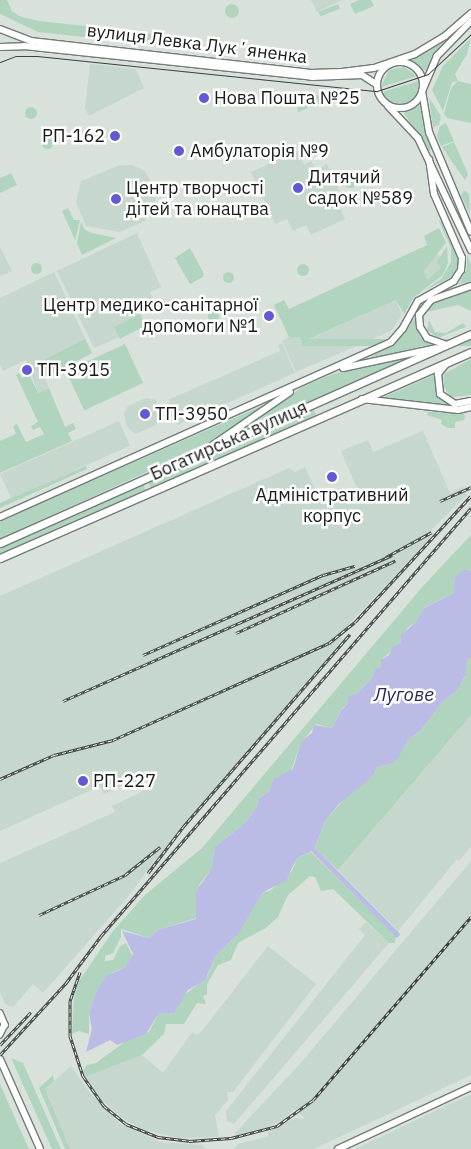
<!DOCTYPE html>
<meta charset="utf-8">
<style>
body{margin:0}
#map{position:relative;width:471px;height:1149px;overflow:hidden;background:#d8e2db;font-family:"IBM Plex Sans",sans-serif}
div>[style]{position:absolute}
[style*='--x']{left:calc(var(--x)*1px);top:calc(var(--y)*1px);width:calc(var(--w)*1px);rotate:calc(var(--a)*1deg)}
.built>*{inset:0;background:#c6d7cd;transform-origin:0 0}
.green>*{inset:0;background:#b1d4be;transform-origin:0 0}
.round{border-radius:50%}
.water>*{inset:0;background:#babce5}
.canal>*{height:4.5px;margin:-2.25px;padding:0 2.25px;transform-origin:2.25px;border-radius:2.25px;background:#babce5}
.roads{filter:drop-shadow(1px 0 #737c77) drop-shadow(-1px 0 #737c77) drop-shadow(0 1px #737c77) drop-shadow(0 -1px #737c77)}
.tertiary>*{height:5.5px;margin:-2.75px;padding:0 2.75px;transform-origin:2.75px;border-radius:2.75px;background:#fff}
.secondary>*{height:6px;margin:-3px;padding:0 3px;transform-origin:3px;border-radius:3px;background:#fff}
.secondary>.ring{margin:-3px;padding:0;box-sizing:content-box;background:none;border:6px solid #fff;border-radius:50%}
.primary>*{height:7px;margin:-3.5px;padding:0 3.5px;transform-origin:3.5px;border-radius:3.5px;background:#fff}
.tram>*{height:1px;margin:-0.5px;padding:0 0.5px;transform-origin:0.5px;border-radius:0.5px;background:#3d413e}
.rail>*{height:3px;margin-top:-1.5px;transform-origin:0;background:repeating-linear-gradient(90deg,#fff 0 4px,#3d413e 0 8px);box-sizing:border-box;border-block:1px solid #3d413e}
.dots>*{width:14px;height:14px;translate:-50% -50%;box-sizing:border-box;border:2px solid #fff;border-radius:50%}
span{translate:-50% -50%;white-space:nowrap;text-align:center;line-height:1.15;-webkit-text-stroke:5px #fff;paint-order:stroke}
.street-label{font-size:18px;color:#181b19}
.poi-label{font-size:18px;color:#181b19}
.left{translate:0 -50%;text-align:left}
.right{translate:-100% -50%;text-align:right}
.water-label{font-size:19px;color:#292759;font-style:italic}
</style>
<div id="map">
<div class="built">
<i style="clip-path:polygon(311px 0,342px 0,317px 12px)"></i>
<i style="clip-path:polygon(90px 64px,136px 69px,144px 88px,89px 116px,85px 108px)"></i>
<i style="clip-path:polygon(297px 151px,304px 165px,311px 161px,316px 170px,327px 164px,345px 203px,339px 206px,345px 219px,311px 235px,306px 225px,293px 231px,287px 219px,275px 224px,251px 172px)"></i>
<i style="clip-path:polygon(120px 165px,131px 165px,144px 170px,149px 178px,157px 196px,145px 221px,120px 232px,86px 226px,76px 202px,81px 181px)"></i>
<i style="clip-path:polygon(137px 233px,161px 287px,150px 292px,154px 301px,146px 305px,148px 310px,140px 314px,146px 326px,94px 348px,57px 271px)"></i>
<i style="clip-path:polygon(0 247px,12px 271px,0 276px)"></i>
<i style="clip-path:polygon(434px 253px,447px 258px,442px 275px,423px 287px,414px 265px)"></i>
<i style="clip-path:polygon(54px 272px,92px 353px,43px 375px,49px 388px,38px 393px,26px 360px,3px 371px,0 364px,0 298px)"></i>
<i style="clip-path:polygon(396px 300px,402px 315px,391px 331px,296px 372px,282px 341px,293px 335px,300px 336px,303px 342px)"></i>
<i style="clip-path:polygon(282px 343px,295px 373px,177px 425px,169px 406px,170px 399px,280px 351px,278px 345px)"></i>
<i style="clip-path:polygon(146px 398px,156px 400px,160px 418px,156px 425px,135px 434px,127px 427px,124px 414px,128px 406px)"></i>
<i style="left:119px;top:421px;width:27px;height:130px;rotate:66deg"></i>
<i style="clip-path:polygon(423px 431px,450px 493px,463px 487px,467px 495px,429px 532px,431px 537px,339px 635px,343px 639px,152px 864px,131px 893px,43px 993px,33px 984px,13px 1007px,5px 1004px,0 992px,0 863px,115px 812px,112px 806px,151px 787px,145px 776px,104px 794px,100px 786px,0 831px,0 596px,289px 468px,295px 472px,305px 467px,322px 504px,357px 488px,341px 451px,368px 440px,373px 452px)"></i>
<i style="clip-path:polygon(471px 715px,471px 847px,459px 861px,457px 859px,398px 931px,338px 870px)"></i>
<i style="clip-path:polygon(471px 861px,471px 1075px,314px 1149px,234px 1149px,238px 1144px,269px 1136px,267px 1132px,296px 1118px,305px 1119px,294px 1109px,285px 1119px,266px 1128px,236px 1136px,235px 1133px,299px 1065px)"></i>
<i style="clip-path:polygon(366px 922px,389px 943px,234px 1124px,227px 1121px,226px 1111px,365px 935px,359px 929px)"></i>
<i style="clip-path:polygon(268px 946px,316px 984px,233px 1092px,227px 1092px,228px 1100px,215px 1115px,219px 1137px,179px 1138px,144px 1130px,122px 1118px,96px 1095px,85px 1077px,142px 1055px,163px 1073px,192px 1032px,197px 1035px,205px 1027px)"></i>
<i style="clip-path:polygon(71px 1066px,90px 1093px,119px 1123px,160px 1142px,202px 1145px,206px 1149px,70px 1149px,45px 1089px)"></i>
<i style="clip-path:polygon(471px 1094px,471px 1149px,355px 1149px)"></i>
</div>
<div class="green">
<i style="clip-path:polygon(0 0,7px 0,12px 11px,19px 16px,39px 21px,103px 28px,102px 39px,38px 32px,0 14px)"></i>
<i style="clip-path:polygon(359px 0,371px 0,374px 6px,355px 14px,350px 4px)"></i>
<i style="left:338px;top:4px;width:5px;height:21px;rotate:68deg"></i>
<i class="round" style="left:225px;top:4px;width:14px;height:14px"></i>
<i style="left:107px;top:29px;width:71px;height:10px;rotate:6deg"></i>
<i style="clip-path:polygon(451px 38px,437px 52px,426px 71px,409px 61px)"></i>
<i style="clip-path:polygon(471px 38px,467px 54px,455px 74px,458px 81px,471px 84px,471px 123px,447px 118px,444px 114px,451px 88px,458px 81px,452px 82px,443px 111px,432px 90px,443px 66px)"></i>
<i style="clip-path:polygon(404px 67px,417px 76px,381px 87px,389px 70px)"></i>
<i style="clip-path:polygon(419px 81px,417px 96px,405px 105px,391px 103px,382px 92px)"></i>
<i style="clip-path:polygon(314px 95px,335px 97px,318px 104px)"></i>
<i style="clip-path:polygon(302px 96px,308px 108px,298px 112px,297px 98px)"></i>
<i style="clip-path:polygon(429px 98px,441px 116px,439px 125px,433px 127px)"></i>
<i style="clip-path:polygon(420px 106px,432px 149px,428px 151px,404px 113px)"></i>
<i class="round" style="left:25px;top:107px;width:12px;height:12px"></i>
<i style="clip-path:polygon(446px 123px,454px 141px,441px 146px,437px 136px,440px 126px)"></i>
<i class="round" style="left:41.5px;top:137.5px;width:11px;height:11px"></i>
<i style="clip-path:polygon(454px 142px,468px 174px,465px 180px,442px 147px)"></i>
<i class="round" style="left:342px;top:172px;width:16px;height:16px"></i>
<i style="clip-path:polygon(11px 173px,17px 185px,0 193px,0 178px)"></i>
<i style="clip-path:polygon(464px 190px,469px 194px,470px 214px,461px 196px)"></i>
<i style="clip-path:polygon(68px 208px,74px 220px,80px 220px,75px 240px,62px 211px)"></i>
<i style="clip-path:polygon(439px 221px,443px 222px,460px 258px,459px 269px,454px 276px,425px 290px,442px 278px,451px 262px,451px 248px)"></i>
<i style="clip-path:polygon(81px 222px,85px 230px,92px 233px,116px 238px,82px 255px,77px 243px)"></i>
<i style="clip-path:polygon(439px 228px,446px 243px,423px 272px,427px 275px,425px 278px,429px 279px,441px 268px,437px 262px,447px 246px,448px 263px,443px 275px,414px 297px,404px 314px,396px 300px,302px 342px,300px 337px,289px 337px,274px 305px,284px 300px,289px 309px,427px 245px,424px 236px)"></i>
<i style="clip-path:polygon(190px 248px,204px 274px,203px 277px,190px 284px,175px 258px)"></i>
<i style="clip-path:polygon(467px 255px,471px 264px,471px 282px,459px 284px,467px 268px)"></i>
<i class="round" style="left:30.5px;top:262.5px;width:11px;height:11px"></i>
<i class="round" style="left:297px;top:264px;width:12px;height:12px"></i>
<i class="round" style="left:222.5px;top:271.5px;width:11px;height:11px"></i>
<i style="clip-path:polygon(471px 290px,471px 311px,458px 305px,426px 312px,432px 304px)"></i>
<i class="round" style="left:207.5px;top:310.5px;width:11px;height:11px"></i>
<i style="left:140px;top:314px;width:13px;height:29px;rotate:63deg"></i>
<i style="clip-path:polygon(415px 317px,420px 336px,430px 344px,365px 361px,399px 339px)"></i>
<i style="clip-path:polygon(429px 320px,435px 332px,446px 333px,463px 323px,466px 327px,438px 338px,427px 330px)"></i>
<i style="left:85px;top:339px;width:16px;height:53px;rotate:63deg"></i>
<i style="left:471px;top:339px;width:7px;height:169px;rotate:90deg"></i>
<i style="left:125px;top:344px;width:43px;height:65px;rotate:65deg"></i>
<i style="clip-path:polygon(418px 355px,224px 440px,304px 386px,333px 374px)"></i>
<i style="clip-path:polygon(471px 359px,471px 395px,451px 397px,443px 386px,444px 374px)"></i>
<i style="clip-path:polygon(19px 373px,22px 378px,29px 374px,38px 393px,49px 388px,65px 427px,73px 423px,76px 429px,68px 433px,72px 441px,0 473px,0 441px,16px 434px,13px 426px,17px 424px,26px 442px,44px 434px,40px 427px,33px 430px,31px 426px,38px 422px,16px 375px)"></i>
<i style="clip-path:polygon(434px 375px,439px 397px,452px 407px,382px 398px)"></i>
<i style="clip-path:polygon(273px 401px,204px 446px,0 539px,0 521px)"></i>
<i style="clip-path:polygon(313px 409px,317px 416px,150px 488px,149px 482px)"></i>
<i style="clip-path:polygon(434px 412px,464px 414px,465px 417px,464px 420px,455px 422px,455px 428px,448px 428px,441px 424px,442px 420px,427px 415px,428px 412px)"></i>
<i style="clip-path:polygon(86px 466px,87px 469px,0 508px,0 503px)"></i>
<i style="clip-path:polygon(143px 484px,146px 490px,0 554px,0 548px)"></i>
<i style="clip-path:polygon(471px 535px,471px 571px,467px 569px,454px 593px,425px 607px,416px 622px,407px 628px,401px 643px,383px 658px,381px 667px,375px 669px,372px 678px,356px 694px,348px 696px,348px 704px,341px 709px,332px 728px,316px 724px,300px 745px,291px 771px,273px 779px,269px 792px,259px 798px,257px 807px,244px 824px,215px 847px,211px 870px,199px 885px,196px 918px,158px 930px,149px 938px,121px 929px,121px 937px,113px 953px,105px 956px,105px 961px,113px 960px,120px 946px,126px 943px,132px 955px,131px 961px,126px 967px,113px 972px,97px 990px,89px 1013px,89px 1034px,79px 1031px,72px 1034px,74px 998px,79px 981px,113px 931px,145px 895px,202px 848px,424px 585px)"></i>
<i style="clip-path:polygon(471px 657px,471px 715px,338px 870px,315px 848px,325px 821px,347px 796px,373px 776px,377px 767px,391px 764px,408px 740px,420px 731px,441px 704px,458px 689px,466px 676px,467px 660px)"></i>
<i style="clip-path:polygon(311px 852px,396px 936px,395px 943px,389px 943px,333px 889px,321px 891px,315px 877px,310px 876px,288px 895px,278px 917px,266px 928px,238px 943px,231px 960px,218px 965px,207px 984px,207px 994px,203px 996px,206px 1004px,197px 1003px,184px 1024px,166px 1024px,164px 1034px,142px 1055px,85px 1077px,83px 1071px,87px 1065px,96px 1063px,130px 1038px,149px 1032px,158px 1014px,174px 1013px,182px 997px,207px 977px,216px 955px,234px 938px,262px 893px,271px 890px,292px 871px,297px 858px)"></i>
<i style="clip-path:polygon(11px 1058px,23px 1063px,61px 1149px,52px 1149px)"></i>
<i style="clip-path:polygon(53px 1075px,54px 1081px,45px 1089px,70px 1149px,65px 1149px,39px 1088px)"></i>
<i style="clip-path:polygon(0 1084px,15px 1118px,29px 1149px,0 1149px)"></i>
</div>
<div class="water">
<i style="clip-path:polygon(465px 569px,471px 571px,471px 657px,467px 660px,466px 675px,458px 689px,441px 704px,420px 731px,408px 740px,398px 758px,391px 764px,377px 767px,373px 776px,339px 804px,325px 821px,314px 850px,297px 858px,286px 880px,262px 893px,239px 933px,216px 955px,205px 980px,188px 990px,174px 1013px,158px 1014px,146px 1034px,117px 1045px,110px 1040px,86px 1052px,92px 1029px,89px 1013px,97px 990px,106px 976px,126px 967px,133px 954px,122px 931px,149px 938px,158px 930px,196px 919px,196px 891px,211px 870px,215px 847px,244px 824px,257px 807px,259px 798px,269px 792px,273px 779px,293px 769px,301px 742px,312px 733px,314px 725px,332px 728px,341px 710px,348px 704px,348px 696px,356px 694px,372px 678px,375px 669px,381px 667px,381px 660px,389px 655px,393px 647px,401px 643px,401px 635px,416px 622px,424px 608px,454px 593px,455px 578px)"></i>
</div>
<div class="canal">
<i style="--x:314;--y:850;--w:118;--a:45.3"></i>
</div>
<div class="roads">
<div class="tertiary">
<i style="--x:0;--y:1013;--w:13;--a:67"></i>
<i style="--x:5;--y:1025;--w:11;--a:117"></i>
</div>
<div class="secondary">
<i style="--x:471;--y:21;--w:49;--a:134.2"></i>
<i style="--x:437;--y:56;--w:38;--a:113"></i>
<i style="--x:422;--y:91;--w:42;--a:80.3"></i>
<i style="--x:429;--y:132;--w:108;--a:67.2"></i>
<i style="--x:0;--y:29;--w:33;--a:21"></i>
<i style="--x:31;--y:41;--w:282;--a:6.5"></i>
<i style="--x:311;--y:73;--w:31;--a:-2"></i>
<i style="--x:342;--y:72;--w:32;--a:-7"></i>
<i style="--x:374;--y:68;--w:43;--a:-18.9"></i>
<i style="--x:415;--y:54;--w:35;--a:-31"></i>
<i style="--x:445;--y:36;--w:35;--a:-41"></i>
<i style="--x:0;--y:47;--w:24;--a:-2"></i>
<i style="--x:24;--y:46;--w:290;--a:6.1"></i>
<i style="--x:312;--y:77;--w:50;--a:-2.3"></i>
<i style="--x:362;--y:75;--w:17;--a:33"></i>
<i class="ring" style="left:377px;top:62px;width:40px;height:40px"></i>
<i style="--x:388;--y:106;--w:44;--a:46.8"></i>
<i style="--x:418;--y:138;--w:124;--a:64.7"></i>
<i style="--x:447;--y:345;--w:21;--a:-161"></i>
<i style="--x:427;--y:338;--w:13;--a:-122"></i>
<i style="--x:420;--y:327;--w:12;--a:-95"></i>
<i style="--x:419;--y:315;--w:19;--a:-51"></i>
<i style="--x:431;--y:300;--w:42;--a:-19.3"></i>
<i style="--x:446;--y:364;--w:13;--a:129"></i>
<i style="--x:438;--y:374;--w:20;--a:84"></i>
<i style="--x:440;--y:394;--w:18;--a:34"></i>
<i style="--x:455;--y:404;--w:16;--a:-11"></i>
<i style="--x:343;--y:368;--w:95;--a:-12.1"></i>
<i style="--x:362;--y:399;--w:97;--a:6.5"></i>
<i style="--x:458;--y:410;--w:13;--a:-13"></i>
<i style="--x:210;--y:447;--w:97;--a:-34.5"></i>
<i style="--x:0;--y:517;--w:428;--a:-24.1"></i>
<i style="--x:391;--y:342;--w:18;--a:-49"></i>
<i style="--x:403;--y:328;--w:31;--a:-61"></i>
<i style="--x:418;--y:301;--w:41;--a:-29.1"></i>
<i style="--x:454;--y:281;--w:13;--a:-58"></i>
<i style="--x:461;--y:270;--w:12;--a:-85"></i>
<i style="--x:462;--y:258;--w:70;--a:-113.6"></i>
<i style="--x:434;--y:194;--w:35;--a:-98"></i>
<i style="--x:0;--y:1059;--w:98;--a:66"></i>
<i style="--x:338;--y:1149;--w:147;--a:-25"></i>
</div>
<div class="primary">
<i style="--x:0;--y:543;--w:515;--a:-23.93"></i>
<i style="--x:0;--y:558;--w:514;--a:-23.62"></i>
</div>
</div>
<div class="tram">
<i style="--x:0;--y:62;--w:17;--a:-21"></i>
<i style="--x:16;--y:56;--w:21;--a:0"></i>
<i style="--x:37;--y:56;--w:342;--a:5.9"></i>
<i style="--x:377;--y:91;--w:54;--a:-18.4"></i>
<i style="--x:428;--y:74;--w:59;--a:-42.9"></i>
</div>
<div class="rail">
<i style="--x:440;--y:501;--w:34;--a:-24"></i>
<i style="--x:386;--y:557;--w:52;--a:-28.5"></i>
<i style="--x:236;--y:633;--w:175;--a:-24.4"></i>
<i style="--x:143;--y:655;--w:197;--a:-24"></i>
<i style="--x:323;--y:575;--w:33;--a:-16"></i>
<i style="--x:63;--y:701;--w:360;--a:-23.9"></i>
<i style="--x:0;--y:779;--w:59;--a:-24"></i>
<i style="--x:54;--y:755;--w:61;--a:-14.3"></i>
<i style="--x:113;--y:740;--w:237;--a:-24.2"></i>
<i style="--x:329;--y:643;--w:33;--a:-39"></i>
<i style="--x:355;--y:622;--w:171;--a:-47.4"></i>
<i style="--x:148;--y:873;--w:58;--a:-52.7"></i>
<i style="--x:183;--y:827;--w:255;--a:-49.1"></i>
<i style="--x:39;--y:915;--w:95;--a:-24.9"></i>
<i style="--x:125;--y:875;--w:45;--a:-38.7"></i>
<i style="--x:80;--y:972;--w:31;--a:109"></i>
<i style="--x:70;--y:1001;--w:35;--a:90"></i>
<i style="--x:70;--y:1036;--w:42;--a:72"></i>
<i style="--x:83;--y:1076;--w:37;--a:55"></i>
<i style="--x:104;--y:1106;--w:28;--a:39"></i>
<i style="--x:126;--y:1124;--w:35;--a:22"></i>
<i style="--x:158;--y:1137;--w:31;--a:7"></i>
<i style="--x:189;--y:1141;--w:42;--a:-4.1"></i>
<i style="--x:231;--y:1138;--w:48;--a:-14.6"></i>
<i style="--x:277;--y:1126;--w:44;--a:-35.8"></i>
<i style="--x:313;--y:1100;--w:242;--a:-49.2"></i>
<i style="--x:0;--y:1045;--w:45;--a:-46.8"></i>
<i style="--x:0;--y:1055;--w:98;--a:-47.5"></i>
<i style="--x:66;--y:983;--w:59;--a:-53.3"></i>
<i style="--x:101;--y:936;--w:566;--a:-49.16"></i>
</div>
<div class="dots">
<i style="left:204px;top:98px;background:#635ad3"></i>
<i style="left:115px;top:136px;background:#635ad3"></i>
<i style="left:179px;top:151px;background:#635ad3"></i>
<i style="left:298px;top:188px;background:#635ad3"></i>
<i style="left:116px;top:199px;background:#635ad3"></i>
<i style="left:269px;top:316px;background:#635ad3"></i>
<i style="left:27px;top:370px;background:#635ad3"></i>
<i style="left:145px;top:414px;background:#635ad3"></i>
<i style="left:332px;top:477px;background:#635ad3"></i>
<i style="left:83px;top:781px;background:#635ad3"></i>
</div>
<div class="street-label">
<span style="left:197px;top:44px;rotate:7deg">вулиця Левка Лукʼяненка</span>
<span style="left:229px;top:441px;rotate:-24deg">Богатирська вулиця</span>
</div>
<div class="poi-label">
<span class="left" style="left:214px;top:98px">Нова Пошта №25</span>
<span class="right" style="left:105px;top:136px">РП-162</span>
<span class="left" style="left:190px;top:151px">Амбулаторія №9</span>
<span class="left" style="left:308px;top:188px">Дитячий<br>садок №589</span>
<span class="left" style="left:126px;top:199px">Центр творчості<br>дітей та юнацтва</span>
<span class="right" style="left:258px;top:316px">Центр медико-санітарної<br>допомоги №1</span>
<span class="left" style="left:37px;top:370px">ТП-3915</span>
<span class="left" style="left:155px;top:414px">ТП-3950</span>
<span style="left:332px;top:506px">Адміністративний<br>корпус</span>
<span class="left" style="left:93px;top:781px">РП-227</span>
</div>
<div class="water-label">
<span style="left:404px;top:695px">Лугове</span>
</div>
</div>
